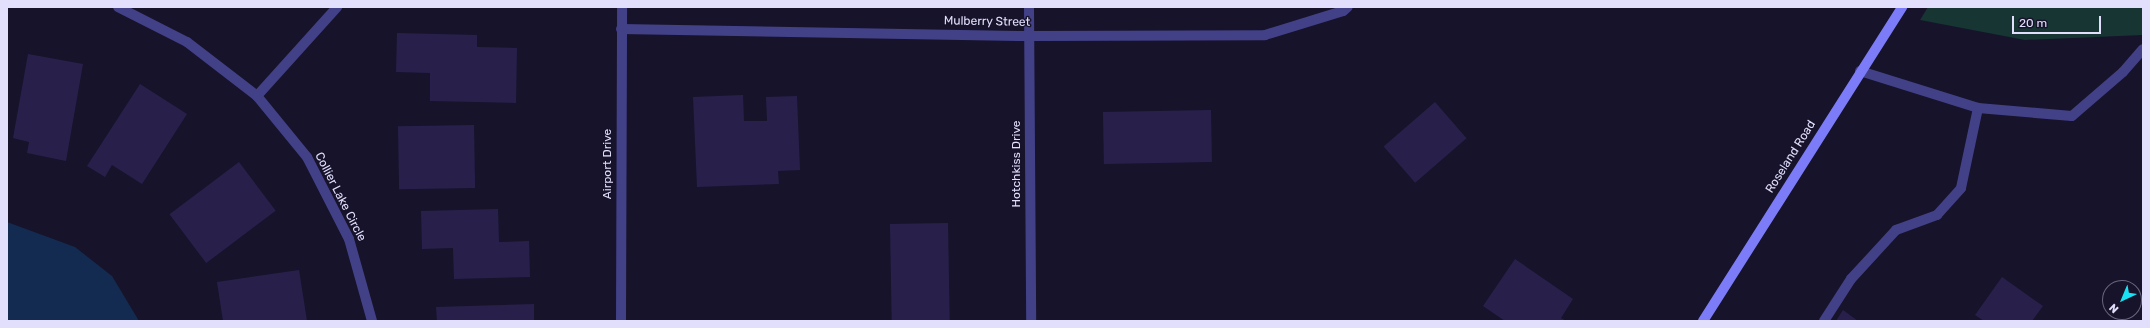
<!DOCTYPE html>
<style>
body{margin:0}
#map{position:relative;width:2150px;height:328px;overflow:hidden;background:#17132b;font-family:Rubik,sans-serif}
div>[style]{position:absolute}
[style*='--x']{left:calc(var(--x)*1px);top:calc(var(--y)*1px);width:calc(var(--w)*1px);rotate:calc(var(--a)*1deg)}
.green>*{inset:0;background:#163533}
.water>*{inset:0;background:#132b50}
.building>*{inset:0;background:#28204b;transform-origin:0 0}
.service>*{height:10px;margin:-5px;padding:0 5px;transform-origin:5px;border-radius:5px;background:#424188}
.minor>*{height:10px;margin:-5px;padding:0 5px;transform-origin:5px;border-radius:5px;background:#424188}
.secondary>*{height:10px;margin:-5px;padding:0 5px;transform-origin:5px;border-radius:5px;background:#7c7cf8}
span{translate:-50% -50%;white-space:nowrap;text-align:center;line-height:1.15;-webkit-text-stroke:3px #17132b;paint-order:stroke}
.street-label{font-size:12px;color:#e2dffd}
.frame{position:absolute;inset:0;border:8px solid #e2dffd;pointer-events:none}
.north{position:absolute;left:2102px;top:280px;width:40px;height:40px;box-sizing:border-box;background:#17132b;border:1px solid #68657f;border-radius:50%;rotate:224deg;font-size:11px;font-weight:700;line-height:16px;text-align:center;color:#e2dffd}
.north::after{content:'';display:block;margin:auto;width:14px;height:18px;background:#17e1f2;clip-path:polygon(50% 0,100% 100%,50% 72%,0 100%)}
.scale{position:absolute;left:2012px;top:16px;width:89px;height:18px;box-sizing:border-box;border:2px solid #e2dffd;border-top:0;padding-left:5px;font-size:12px;line-height:14px;white-space:nowrap;color:#e2dffd;-webkit-text-stroke:3px #17132b;paint-order:stroke}
</style>
<div id="map">
<div class="green">
<i style="clip-path:polygon(1928px 7px,2143px 7px,2143px 35px,2025px 40px,1920px 20px)"></i>
</div>
<div class="water">
<i style="clip-path:polygon(7px 222px,75px 247px,112px 276px,139px 321px,7px 321px)"></i>
</div>
<div class="building">
<i style="clip-path:polygon(397px 33px,477px 35px,477px 47px,517px 48px,516px 103px,430px 101px,430px 73px,396px 72px)"></i>
<i style="clip-path:polygon(28px 54px,83px 64px,66px 161px,27px 153px,29px 142px,13px 138px)"></i>
<i style="clip-path:polygon(140px 84px,187px 114px,142px 184px,112px 165px,105px 177px,87px 166px)"></i>
<i style="clip-path:polygon(743px 95px,744px 121px,767px 121px,766px 97px,797px 96px,800px 170px,778px 171px,779px 184px,697px 187px,693px 97px)"></i>
<i style="left:1435px;top:102px;width:48px;height:68px;rotate:49deg"></i>
<i style="left:1211px;top:110px;width:52px;height:108px;rotate:89deg"></i>
<i style="left:474px;top:125px;width:63px;height:76px;rotate:89deg"></i>
<i style="left:239px;top:162px;width:61px;height:87px;rotate:53deg"></i>
<i style="clip-path:polygon(498px 209px,499px 242px,529px 241px,530px 277px,454px 279px,453px 248px,422px 249px,421px 211px)"></i>
<i style="left:948px;top:223px;width:98px;height:58px;rotate:89deg"></i>
<i style="clip-path:polygon(1515px 259px,1573px 299px,1561px 318px,1566px 321px,1505px 321px,1483px 306px)"></i>
<i style="clip-path:polygon(299px 270px,307px 321px,223px 321px,217px 282px)"></i>
<i style="clip-path:polygon(2002px 277px,2043px 306px,2032px 321px,1984px 321px,1975px 315px)"></i>
<i style="clip-path:polygon(534px 304px,534px 321px,437px 321px,436px 307px)"></i>
<i style="clip-path:polygon(1843px 310px,1858px 321px,1836px 321px)"></i>
</div>
<div class="service">
<i style="--x:1860;--y:71;--w:124;--a:17.4"></i>
<i style="--x:1978;--y:108;--w:94;--a:4.9"></i>
<i style="--x:2072;--y:116;--w:67;--a:-40.8"></i>
<i style="--x:2123;--y:72;--w:30;--a:-49"></i>
<i style="--x:1824;--y:321;--w:50;--a:-57.3"></i>
<i style="--x:1851;--y:279;--w:67;--a:-47.4"></i>
<i style="--x:1896;--y:230;--w:44;--a:-20.1"></i>
<i style="--x:1937;--y:215;--w:36;--a:-48"></i>
<i style="--x:1961;--y:188;--w:82;--a:-78"></i>
</div>
<div class="minor">
<i style="--x:118;--y:7;--w:77;--a:26.9"></i>
<i style="--x:187;--y:42;--w:88;--a:37.6"></i>
<i style="--x:257;--y:96;--w:79;--a:50.7"></i>
<i style="--x:307;--y:157;--w:92;--a:62.9"></i>
<i style="--x:349;--y:239;--w:85;--a:74.3"></i>
<i style="--x:1029;--y:7;--w:314;--a:89.6"></i>
<i style="--x:621;--y:29;--w:408;--a:1"></i>
<i style="--x:1029;--y:36;--w:236;--a:-0.2"></i>
<i style="--x:1265;--y:35;--w:82;--a:-17.1"></i>
<i style="--x:1343;--y:11;--w:6;--a:-39"></i>
<i style="--x:257;--y:96;--w:120;--a:-48"></i>
<i style="--x:621;--y:321;--w:314;--a:-89.8"></i>
</div>
<div class="secondary">
<i style="--x:1703;--y:321;--w:372;--a:-57.6"></i>
</div>
<div class="street-label">
<span style="left:987px;top:22px;rotate:1deg">Mulberry Street</span>
<span style="left:1791px;top:157px;rotate:-58deg">Roseland Road</span>
<span style="left:608px;top:164px;rotate:-90deg">Airport Drive</span>
<span style="left:1017px;top:164px;rotate:-90deg">Hotchkiss Drive</span>
<span style="left:340px;top:197px;rotate:63deg">Collier Lake Circle</span>
</div>
<div class="frame"></div>
<div class="north">N</div>
<div class="scale">20 m</div>
</div>
